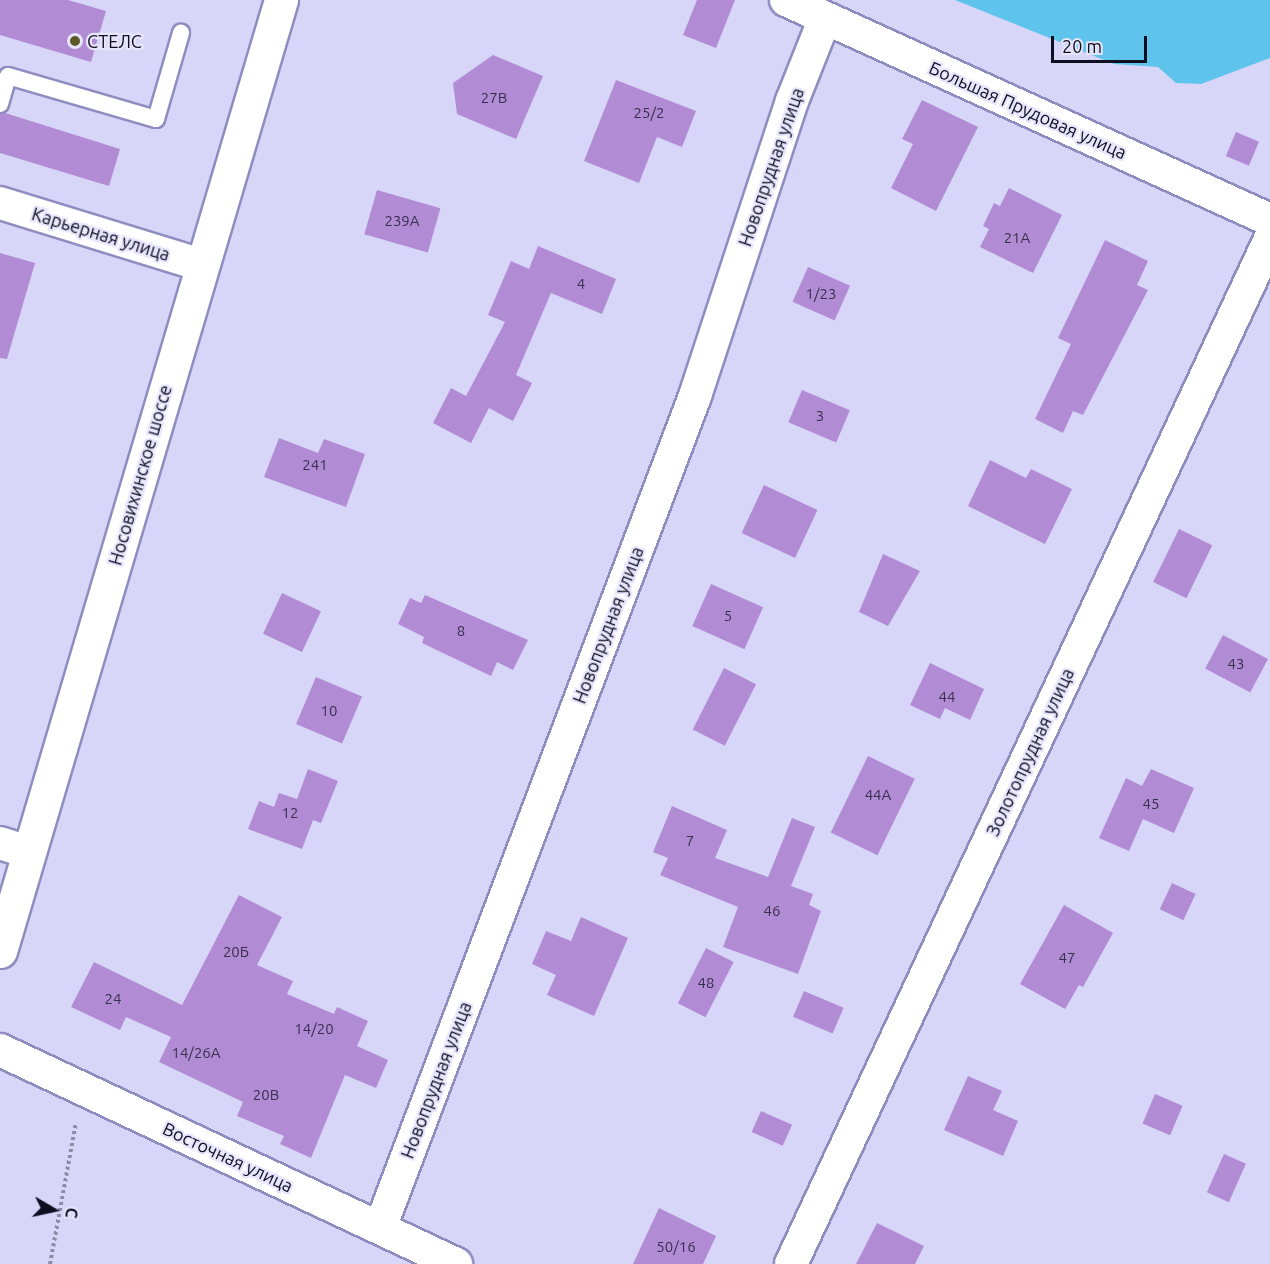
<!DOCTYPE html>
<meta charset="utf-8">
<style>
body{margin:0}
#map{position:relative;width:1270px;height:1264px;overflow:hidden;background:#d8d6f8;font-family:Ubuntu,sans-serif}
div>[style]{position:absolute}
[style*='--x']{left:calc(var(--x)*1px);top:calc(var(--y)*1px);width:calc(var(--w)*1px);rotate:calc(var(--a)*1deg)}
.water>*{inset:0;background:#5ec4ec}
.building>*{inset:0;background:#b18cd4;transform-origin:0 0}
.path>*{height:4px;margin-top:-2px;transform-origin:0;background:repeating-linear-gradient(90deg,#8c8aa6 0 3px,transparent 0 6px)}
.roads{filter:drop-shadow(2px 0 #8f8cc0) drop-shadow(-2px 0 #8f8cc0) drop-shadow(0 2px #8f8cc0) drop-shadow(0 -2px #8f8cc0)}
.service>*{height:16px;margin:-8px;padding:0 8px;transform-origin:8px;border-radius:8px;background:#fff}
.minor>*{height:32px;margin:-16px;padding:0 16px;transform-origin:16px;border-radius:16px;background:#fff}
.secondary>*{height:33px;margin:-16.5px;padding:0 16.5px;transform-origin:16.5px;border-radius:16.5px;background:#fff}
.dots>*{width:16px;height:16px;translate:-50% -50%;box-sizing:border-box;border:3px solid #e6e5fc;border-radius:50%}
span{translate:-50% -50%;white-space:nowrap;text-align:center;line-height:1.15;-webkit-text-stroke:4.5px #e6e5fc;paint-order:stroke}
.number-label{font-size:15px;color:#382e4e}
.number-label span{-webkit-text-stroke-width:0}
.poi-label{font-size:18px;color:#100e21}
.left{translate:0 -50%;text-align:left}
.street-label{font-size:18px;color:#100e21}
.north{position:absolute;left:24px;top:1180px;width:60px;height:60px;-webkit-text-stroke:4px #e6e5fc;paint-order:stroke;rotate:99deg;font-size:16px;font-weight:700;line-height:24px;text-align:center;color:#100e21}
.north::after{content:'';display:block;margin:auto;width:21px;height:27px;background:#100e21;clip-path:polygon(50% 0,100% 100%,50% 72%,0 100%)}
.scale{position:absolute;left:1051px;top:36px;width:96px;height:27px;box-sizing:border-box;border:3px solid #100e21;border-top:0;padding-left:8px;font-size:18px;line-height:21px;white-space:nowrap;color:#100e21;-webkit-text-stroke:4px #e6e5fc;paint-order:stroke}
</style>
<div id="map">
<div class="water">
<i style="clip-path:polygon(955px 0,1270px 0,1270px 58px,1201px 84px,1176px 83px,1158px 67px,1114px 64px)"></i>
</div>
<div class="building">
<i style="clip-path:polygon(0 0,68px 0,106px 11px,91px 62px,0 35px)"></i>
<i style="clip-path:polygon(697px 0,735px 0,716px 48px,683px 35px)"></i>
<i style="clip-path:polygon(493px 55px,543px 76px,516px 139px,457px 114px,453px 83px)"></i>
<i style="clip-path:polygon(616px 80px,696px 111px,682px 147px,657px 137px,639px 183px,584px 161px)"></i>
<i style="clip-path:polygon(922px 100px,978px 127px,936px 211px,891px 188px,913px 144px,902px 139px)"></i>
<i style="clip-path:polygon(5px 113px,120px 149px,109px 186px,0 153px,0 114px)"></i>
<i style="left:1236px;top:132px;width:25px;height:26px;rotate:23deg"></i>
<i style="clip-path:polygon(1009px 188px,1062px 215px,1033px 273px,980px 247px,989px 229px,983px 226px,994px 203px,1000px 206px)"></i>
<i style="left:377px;top:190px;width:66px;height:46px;rotate:16deg"></i>
<i style="clip-path:polygon(1105px 240px,1148px 261px,1137px 285px,1148px 290px,1083px 415px,1073px 411px,1063px 433px,1035px 419px,1071px 344px,1058px 338px)"></i>
<i style="clip-path:polygon(538px 246px,616px 279px,602px 314px,551px 293px,516px 375px,532px 383px,513px 421px,489px 408px,471px 443px,433px 423px,451px 388px,466px 396px,505px 322px,488px 315px,511px 261px,529px 269px)"></i>
<i style="clip-path:polygon(0 253px,35px 263px,7px 359px,0 358px)"></i>
<i style="left:808px;top:267px;width:46px;height:38px;rotate:24deg"></i>
<i style="left:802px;top:390px;width:52px;height:35px;rotate:23deg"></i>
<i style="clip-path:polygon(279px 438px,318px 453px,324px 439px,365px 454px,346px 507px,264px 477px)"></i>
<i style="clip-path:polygon(990px 460px,1026px 478px,1031px 469px,1072px 489px,1045px 544px,968px 506px)"></i>
<i style="left:764px;top:485px;width:59px;height:53px;rotate:25deg"></i>
<i style="left:1179px;top:529px;width:37px;height:59px;rotate:26deg"></i>
<i style="clip-path:polygon(883px 554px,920px 571px,888px 626px,859px 612px)"></i>
<i style="left:711px;top:584px;width:57px;height:46px;rotate:24deg"></i>
<i style="left:282px;top:593px;width:43px;height:45px;rotate:25deg"></i>
<i style="clip-path:polygon(425px 595px,528px 640px,513px 670px,497px 662px,491px 676px,422px 643px,424px 637px,398px 624px,410px 598px,421px 603px)"></i>
<i style="left:1223px;top:635px;width:51px;height:38px;rotate:28deg"></i>
<i style="clip-path:polygon(930px 663px,984px 689px,970px 720px,945px 708px,940px 719px,910px 705px)"></i>
<i style="left:724px;top:668px;width:36px;height:69px;rotate:27deg"></i>
<i style="left:316px;top:677px;width:50px;height:51px;rotate:23deg"></i>
<i style="left:868px;top:756px;width:52px;height:85px;rotate:26deg"></i>
<i style="clip-path:polygon(308px 769px,338px 781px,321px 823px,313px 820px,302px 849px,248px 829px,259px 801px,274px 807px,279px 793px,297px 799px)"></i>
<i style="clip-path:polygon(1151px 769px,1194px 788px,1174px 833px,1143px 819px,1129px 851px,1099px 838px,1126px 778px,1142px 786px)"></i>
<i style="clip-path:polygon(672px 806px,727px 830px,715px 858px,768px 877px,792px 818px,815px 827px,791px 886px,813px 894px,809px 905px,821px 911px,798px 974px,723px 947px,738px 907px,660px 875px,668px 858px,653px 852px)"></i>
<i style="left:1172px;top:883px;width:26px;height:29px;rotate:25deg"></i>
<i style="clip-path:polygon(239px 895px,282px 917px,257px 965px,293px 981px,287px 994px,334px 1014px,337px 1007px,368px 1021px,357px 1046px,388px 1060px,376px 1088px,345px 1075px,311px 1158px,280px 1144px,284px 1136px,237px 1116px,243px 1102px,159px 1062px,171px 1037px,126px 1017px,120px 1030px,71px 1007px,94px 962px,182px 1005px)"></i>
<i style="clip-path:polygon(1064px 905px,1113px 933px,1083px 987px,1079px 985px,1065px 1009px,1020px 984px)"></i>
<i style="clip-path:polygon(581px 917px,628px 938px,594px 1016px,547px 995px,556px 975px,532px 964px,546px 931px,571px 941px)"></i>
<i style="left:706px;top:948px;width:31px;height:62px;rotate:27deg"></i>
<i style="left:804px;top:991px;width:43px;height:28px;rotate:23deg"></i>
<i style="clip-path:polygon(968px 1076px,1002px 1091px,993px 1110px,1018px 1121px,1003px 1156px,944px 1130px)"></i>
<i style="left:1155px;top:1094px;width:30px;height:32px;rotate:23deg"></i>
<i style="left:761px;top:1111px;width:34px;height:23px;rotate:24deg"></i>
<i style="left:1224px;top:1154px;width:24px;height:42px;rotate:24deg"></i>
<i style="clip-path:polygon(659px 1208px,716px 1236px,703px 1264px,633px 1264px)"></i>
<i style="clip-path:polygon(877px 1223px,924px 1246px,915px 1264px,856px 1264px)"></i>
</div>
<div class="path">
<i style="--x:50;--y:1264;--w:144;--a:-79.6"></i>
</div>
<div class="roads">
<div class="service">
<i style="--x:0;--y:104;--w:29;--a:-74"></i>
<i style="--x:8;--y:76;--w:154;--a:16.2"></i>
<i style="--x:156;--y:119;--w:90;--a:-73.8"></i>
</div>
<div class="minor">
<i style="--x:786;--y:0;--w:532;--a:24.44"></i>
<i style="--x:0;--y:203;--w:211;--a:17.1"></i>
<i style="--x:0;--y:843;--w:29;--a:18"></i>
<i style="--x:0;--y:1050;--w:504;--a:25.14"></i>
<i style="--x:380;--y:1228;--w:890;--a:-69.26"></i>
<i style="--x:695;--y:396;--w:311;--a:-71.8"></i>
<i style="--x:792;--y:101;--w:89;--a:-68.3"></i>
<i style="--x:791;--y:1264;--w:1131;--a:-64.95"></i>
</div>
<div class="secondary">
<i style="--x:0;--y:951;--w:992;--a:-73.54"></i>
</div>
</div>
<div class="dots">
<i style="left:75px;top:41px;background:#5b5926"></i>
</div>
<div class="number-label">
<span style="left:494px;top:98px">27В</span>
<span style="left:649px;top:113px">25/2</span>
<span style="left:402px;top:221px">239А</span>
<span style="left:1017px;top:238px">21А</span>
<span style="left:581px;top:284px">4</span>
<span style="left:821px;top:294px">1/23</span>
<span style="left:820px;top:416px">3</span>
<span style="left:315px;top:465px">241</span>
<span style="left:728px;top:616px">5</span>
<span style="left:461px;top:631px">8</span>
<span style="left:1236px;top:664px">43</span>
<span style="left:947px;top:697px">44</span>
<span style="left:329px;top:711px">10</span>
<span style="left:878px;top:795px">44А</span>
<span style="left:1151px;top:804px">45</span>
<span style="left:290px;top:813px">12</span>
<span style="left:690px;top:841px">7</span>
<span style="left:772px;top:911px">46</span>
<span style="left:236px;top:952px">20Б</span>
<span style="left:1067px;top:958px">47</span>
<span style="left:706px;top:983px">48</span>
<span style="left:113px;top:999px">24</span>
<span style="left:314px;top:1029px">14/20</span>
<span style="left:196px;top:1053px">14/26А</span>
<span style="left:266px;top:1095px">20В</span>
<span style="left:676px;top:1247px">50/16</span>
</div>
<div class="poi-label">
<span class="left" style="left:87px;top:41px">СТЕЛС</span>
</div>
<div class="street-label">
<span style="left:1028px;top:110px;rotate:24deg">Большая Прудовая улица</span>
<span style="left:771px;top:167px;rotate:-71deg">Новопрудная улица</span>
<span style="left:101px;top:234px;rotate:17deg">Карьерная улица</span>
<span style="left:140px;top:475px;rotate:-74deg">Носовихинское шоссе</span>
<span style="left:608px;top:625px;rotate:-69deg">Новопрудная улица</span>
<span style="left:1030px;top:752px;rotate:-65deg">Золотопрудная улица</span>
<span style="left:436px;top:1080px;rotate:-69deg">Новопрудная улица</span>
<span style="left:228px;top:1157px;rotate:25deg">Восточная улица</span>
</div>
<div class="north">С</div>
<div class="scale">20 m</div>
</div>
